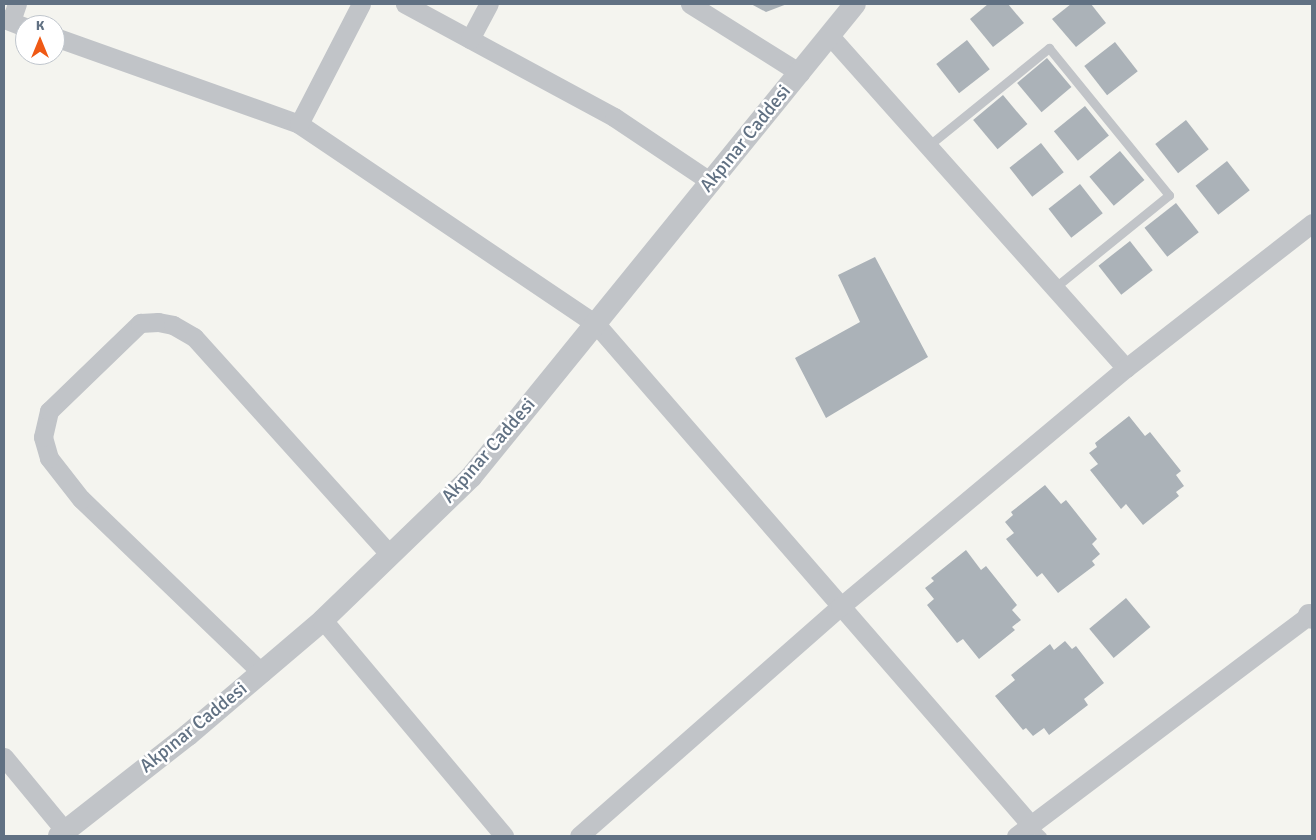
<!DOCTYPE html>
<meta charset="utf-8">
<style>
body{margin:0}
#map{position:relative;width:1316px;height:840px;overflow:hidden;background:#f4f4ef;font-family:Signika,sans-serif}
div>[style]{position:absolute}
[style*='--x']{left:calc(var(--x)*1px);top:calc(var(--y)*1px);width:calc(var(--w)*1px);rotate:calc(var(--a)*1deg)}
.building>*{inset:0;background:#abb2b8;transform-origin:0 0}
.service>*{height:9px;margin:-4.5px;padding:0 4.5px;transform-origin:4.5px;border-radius:4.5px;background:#c1c4c8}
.minor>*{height:19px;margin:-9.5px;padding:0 9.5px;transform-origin:9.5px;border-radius:9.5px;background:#c1c4c8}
.tertiary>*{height:22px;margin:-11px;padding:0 11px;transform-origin:11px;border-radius:11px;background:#c1c4c8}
span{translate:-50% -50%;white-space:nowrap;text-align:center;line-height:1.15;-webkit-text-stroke:5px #fff;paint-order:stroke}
.street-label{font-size:19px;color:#617183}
.frame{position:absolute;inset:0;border:5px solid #617183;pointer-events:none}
.north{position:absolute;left:15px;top:15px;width:50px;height:50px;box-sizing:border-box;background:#fff;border:1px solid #c0c6cd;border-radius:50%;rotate:0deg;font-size:14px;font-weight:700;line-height:20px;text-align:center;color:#617183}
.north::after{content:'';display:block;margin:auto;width:18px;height:22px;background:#ef5915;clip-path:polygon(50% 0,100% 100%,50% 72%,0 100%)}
</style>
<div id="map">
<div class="building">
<i style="clip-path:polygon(751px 4px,787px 4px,766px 12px)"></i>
<i style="clip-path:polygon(988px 4px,1008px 4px,1024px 23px,993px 47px,970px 19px)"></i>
<i style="clip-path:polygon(1071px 4px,1091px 4px,1106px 23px,1076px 47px,1052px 19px)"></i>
<i style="left:967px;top:40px;width:37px;height:39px;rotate:52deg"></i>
<i style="left:1115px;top:42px;width:37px;height:39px;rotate:52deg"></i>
<i style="left:1047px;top:58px;width:38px;height:39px;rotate:50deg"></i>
<i style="left:1003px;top:95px;width:38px;height:39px;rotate:50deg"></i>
<i style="left:1085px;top:106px;width:38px;height:40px;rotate:51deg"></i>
<i style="left:1186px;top:120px;width:37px;height:39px;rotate:52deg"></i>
<i style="left:1041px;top:143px;width:37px;height:40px;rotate:52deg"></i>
<i style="left:1120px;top:151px;width:38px;height:40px;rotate:50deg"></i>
<i style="left:1227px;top:161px;width:37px;height:40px;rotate:52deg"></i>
<i style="left:1080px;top:184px;width:37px;height:40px;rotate:52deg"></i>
<i style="left:1176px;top:203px;width:37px;height:40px;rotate:52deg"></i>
<i style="left:1130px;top:241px;width:37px;height:40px;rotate:52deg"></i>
<i style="clip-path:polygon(875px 257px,928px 357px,826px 418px,795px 358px,860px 322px,838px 275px)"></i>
<i style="clip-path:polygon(1129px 416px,1145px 436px,1150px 432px,1181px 471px,1176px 475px,1184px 486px,1176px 492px,1179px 496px,1143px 525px,1126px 504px,1121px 509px,1090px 470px,1098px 464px,1089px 453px,1097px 447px,1095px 443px)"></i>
<i style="clip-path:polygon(1045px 485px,1061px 504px,1066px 500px,1097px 539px,1092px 544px,1100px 554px,1092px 561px,1095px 565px,1058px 593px,1042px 573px,1037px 577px,1006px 539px,1014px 533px,1005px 522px,1013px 515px,1011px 512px)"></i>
<i style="clip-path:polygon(966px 550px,981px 570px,986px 566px,1017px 605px,1012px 610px,1021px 620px,1012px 627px,1015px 630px,979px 659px,963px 639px,957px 643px,927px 605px,934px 599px,925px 588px,934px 581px,931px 578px)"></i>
<i style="left:1126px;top:598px;width:38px;height:48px;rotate:50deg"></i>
<i style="clip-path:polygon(1065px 641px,1072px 649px,1076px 646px,1104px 683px,1084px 699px,1088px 705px,1049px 735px,1044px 728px,1033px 736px,1026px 728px,1023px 730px,995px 696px,1015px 680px,1011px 675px,1050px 644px,1054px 650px)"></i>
</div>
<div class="service">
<i style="--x:928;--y:146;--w:156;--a:-39"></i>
<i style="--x:1049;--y:48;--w:190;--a:50.8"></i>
<i style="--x:1169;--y:195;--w:148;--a:141"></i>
<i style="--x:1030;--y:824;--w:17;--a:45"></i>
</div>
<div class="minor">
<i style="--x:405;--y:4;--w:238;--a:28.4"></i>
<i style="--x:614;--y:117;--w:117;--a:33.8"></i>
<i style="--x:690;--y:4;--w:130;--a:32.1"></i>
<i style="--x:4;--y:19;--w:22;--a:21"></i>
<i style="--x:11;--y:21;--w:18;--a:-71"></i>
<i style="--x:830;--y:36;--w:445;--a:48.3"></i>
<i style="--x:55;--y:37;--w:259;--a:19.6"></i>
<i style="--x:299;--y:124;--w:358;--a:34"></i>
<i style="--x:596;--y:324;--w:662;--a:49.04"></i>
<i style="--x:470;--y:39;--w:40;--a:-62"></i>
<i style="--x:299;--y:124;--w:135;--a:-62.7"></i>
<i style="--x:323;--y:620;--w:282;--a:50"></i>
<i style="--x:262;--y:673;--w:251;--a:-136.1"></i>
<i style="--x:81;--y:499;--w:52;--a:-128"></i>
<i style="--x:49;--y:458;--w:22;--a:-106"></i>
<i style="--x:43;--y:437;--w:27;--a:-77"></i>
<i style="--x:49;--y:411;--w:127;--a:-44"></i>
<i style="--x:140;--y:323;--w:18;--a:-3"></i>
<i style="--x:158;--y:322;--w:15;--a:11"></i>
<i style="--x:173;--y:325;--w:24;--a:30"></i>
<i style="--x:194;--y:337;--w:293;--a:48"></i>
<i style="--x:4;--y:757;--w:96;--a:50.5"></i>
<i style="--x:579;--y:836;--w:347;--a:-41.3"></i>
<i style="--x:840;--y:607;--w:373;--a:-39.9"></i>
<i style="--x:1126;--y:368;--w:236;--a:-37.9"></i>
<i style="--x:1016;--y:836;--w:371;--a:-37"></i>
</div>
<div class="tertiary">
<i style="--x:1309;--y:615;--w:4;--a:45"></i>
<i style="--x:59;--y:836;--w:164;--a:-38.1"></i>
<i style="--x:188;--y:735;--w:177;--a:-40.4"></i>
<i style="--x:323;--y:620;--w:206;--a:-44"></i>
<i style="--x:471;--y:477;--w:609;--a:-50.93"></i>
</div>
<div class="street-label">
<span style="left:746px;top:139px;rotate:-51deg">Akpınar Caddesi</span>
<span style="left:489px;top:451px;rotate:-49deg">Akpınar Caddesi</span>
<span style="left:194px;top:728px;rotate:-39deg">Akpınar Caddesi</span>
</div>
<div class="frame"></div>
<div class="north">K</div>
</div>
